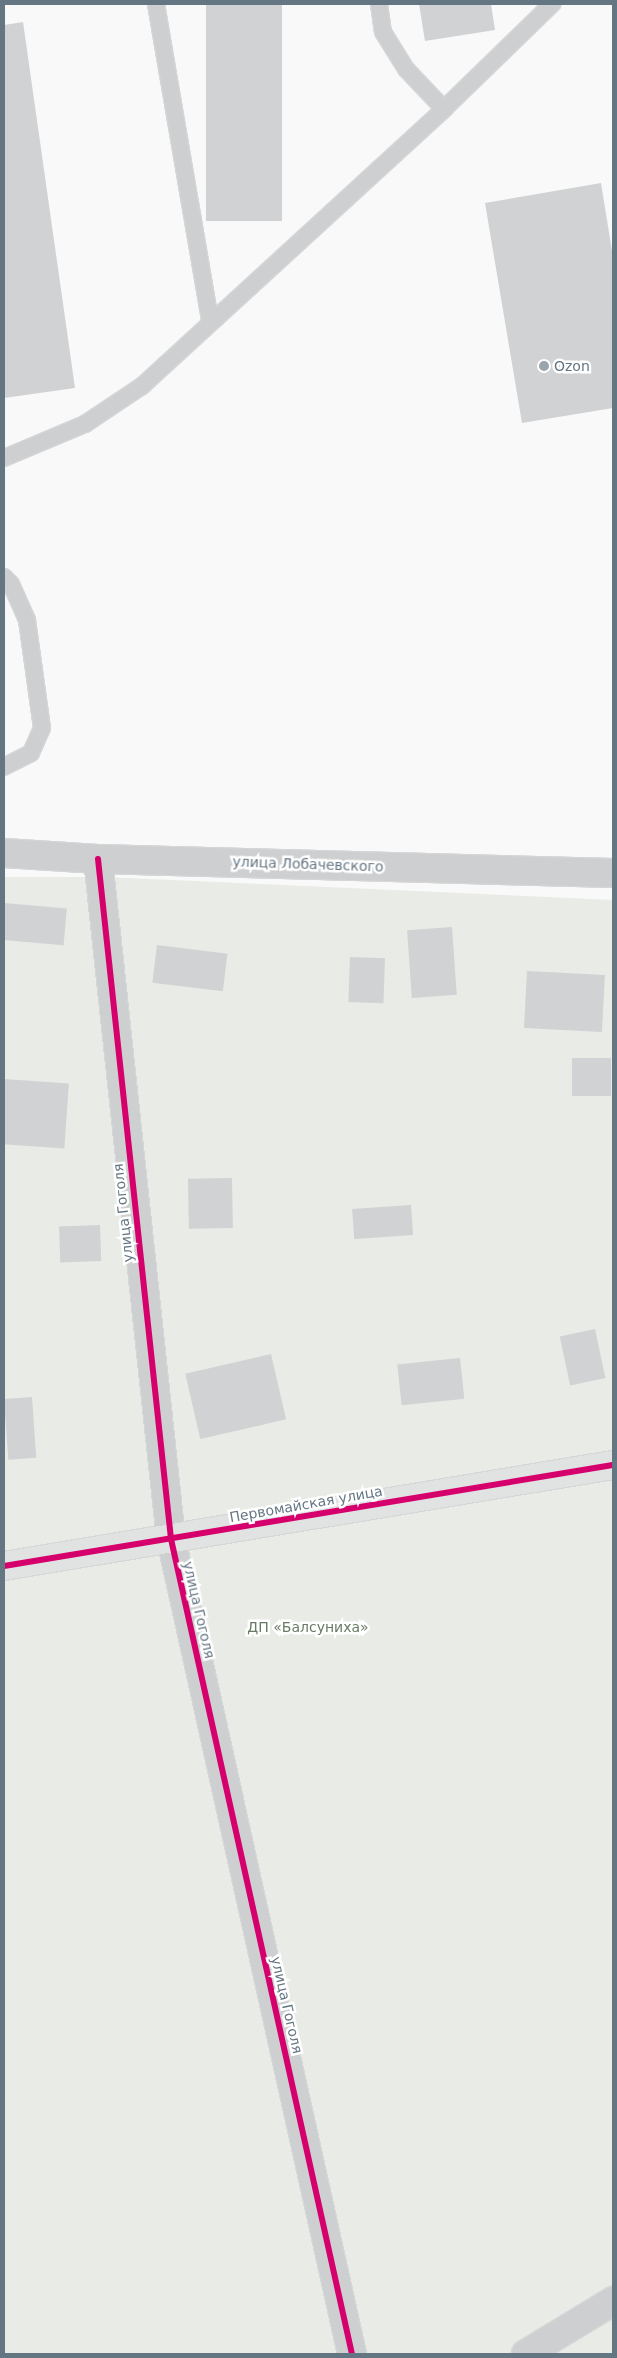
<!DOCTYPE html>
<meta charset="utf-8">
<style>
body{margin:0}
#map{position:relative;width:617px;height:2358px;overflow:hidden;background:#f9f9f9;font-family:"DejaVu Sans",sans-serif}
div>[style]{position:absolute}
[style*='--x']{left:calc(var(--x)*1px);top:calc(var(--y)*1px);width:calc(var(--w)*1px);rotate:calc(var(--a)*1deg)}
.green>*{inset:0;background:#e8ebe6}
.building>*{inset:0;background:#d0d2d3;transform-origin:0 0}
.roads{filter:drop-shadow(1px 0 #d5d6d7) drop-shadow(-1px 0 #d5d6d7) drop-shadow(0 1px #d5d6d7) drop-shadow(0 -1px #d5d6d7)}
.lane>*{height:16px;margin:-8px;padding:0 8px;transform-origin:8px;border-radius:8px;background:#cecfd0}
.street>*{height:28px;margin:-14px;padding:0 14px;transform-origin:14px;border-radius:14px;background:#cecfd0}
.secondary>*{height:28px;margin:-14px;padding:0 14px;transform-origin:14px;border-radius:14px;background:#e1e2e2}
.cycleway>*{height:6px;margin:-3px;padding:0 3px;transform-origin:3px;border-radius:3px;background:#d6006c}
.dots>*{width:14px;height:14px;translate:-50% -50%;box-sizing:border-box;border:2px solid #fff;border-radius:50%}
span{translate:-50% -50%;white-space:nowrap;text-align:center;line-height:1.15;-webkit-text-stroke:5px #fff;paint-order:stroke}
.poi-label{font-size:14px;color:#657683}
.left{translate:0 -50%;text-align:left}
.street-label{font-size:14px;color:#657683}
.park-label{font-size:14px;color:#687a64}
.frame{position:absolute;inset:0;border:5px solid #657683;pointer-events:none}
</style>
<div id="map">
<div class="green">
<i style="clip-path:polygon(4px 877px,104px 877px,613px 900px,613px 2354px,4px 2354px)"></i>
</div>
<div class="building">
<i style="left:206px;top:4px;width:76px;height:217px"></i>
<i style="clip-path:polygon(419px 4px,491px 4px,495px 30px,425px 41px)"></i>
<i style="clip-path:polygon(23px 22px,75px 388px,4px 398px,4px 25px)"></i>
<i style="clip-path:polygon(601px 183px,613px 257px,613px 408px,522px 423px,485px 203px)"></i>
<i style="left:4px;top:903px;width:63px;height:37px;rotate:5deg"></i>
<i style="left:452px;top:927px;width:68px;height:45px;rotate:86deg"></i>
<i style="left:157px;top:945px;width:71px;height:38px;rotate:7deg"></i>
<i style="left:350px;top:957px;width:35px;height:45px;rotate:2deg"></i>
<i style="left:527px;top:971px;width:78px;height:57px;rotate:3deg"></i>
<i style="left:572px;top:1058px;width:39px;height:38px"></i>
<i style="left:4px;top:1079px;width:65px;height:65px;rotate:4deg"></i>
<i style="left:232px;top:1178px;width:50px;height:44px;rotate:89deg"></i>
<i style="left:411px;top:1205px;width:30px;height:59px;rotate:86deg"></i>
<i style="left:100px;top:1225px;width:36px;height:41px;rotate:88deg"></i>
<i style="left:595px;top:1329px;width:50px;height:36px;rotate:78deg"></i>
<i style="left:271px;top:1354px;width:67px;height:88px;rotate:77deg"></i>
<i style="left:460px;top:1358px;width:41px;height:63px;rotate:84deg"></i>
<i style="left:32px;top:1397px;width:61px;height:28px;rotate:86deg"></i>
</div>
<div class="roads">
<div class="lane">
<i style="--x:156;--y:4;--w:322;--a:80.3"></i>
<i style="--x:379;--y:4;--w:28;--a:82"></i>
<i style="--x:383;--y:32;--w:44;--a:58.1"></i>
<i style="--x:406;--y:69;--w:55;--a:46.5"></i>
<i style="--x:4;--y:458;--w:88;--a:-22.8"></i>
<i style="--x:85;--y:424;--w:69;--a:-33.7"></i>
<i style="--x:142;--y:386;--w:410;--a:-42.5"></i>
<i style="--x:444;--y:109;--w:151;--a:-44.2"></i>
<i style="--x:4;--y:577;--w:10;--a:45"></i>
<i style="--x:11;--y:584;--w:39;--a:66"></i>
<i style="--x:27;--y:620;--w:109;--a:82.1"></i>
<i style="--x:42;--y:728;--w:27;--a:114"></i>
<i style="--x:31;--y:753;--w:30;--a:153"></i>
</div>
<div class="street">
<i style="--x:4;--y:853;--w:94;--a:3.7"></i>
<i style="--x:98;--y:859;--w:515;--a:1.56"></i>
<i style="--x:98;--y:859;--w:684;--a:83.87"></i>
<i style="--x:171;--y:1539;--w:835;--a:77.48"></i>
<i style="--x:526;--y:2354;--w:102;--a:-31.3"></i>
</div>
<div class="secondary">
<i style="--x:4;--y:1566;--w:617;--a:-9.42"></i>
</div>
</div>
<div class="cycleway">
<i style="--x:98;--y:859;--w:684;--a:83.87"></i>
<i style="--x:171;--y:1539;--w:835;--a:77.48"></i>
<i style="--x:4;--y:1566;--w:617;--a:-9.42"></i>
</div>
<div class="dots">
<i style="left:544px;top:366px;background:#99a4ac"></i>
</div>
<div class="poi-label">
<span class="left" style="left:554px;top:366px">Ozon</span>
</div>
<div class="street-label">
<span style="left:308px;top:864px;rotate:2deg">улица Лобачевского</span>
<span style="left:123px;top:1213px;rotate:-96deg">улица Гоголя</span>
<span style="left:306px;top:1504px;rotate:-10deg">Первомайская улица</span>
<span style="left:199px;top:1610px;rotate:77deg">улица Гоголя</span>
<span style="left:287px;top:2005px;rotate:77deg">улица Гоголя</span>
</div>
<div class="park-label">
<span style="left:308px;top:1627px">ДП «Балсуниха»</span>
</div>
<div class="frame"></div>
</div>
